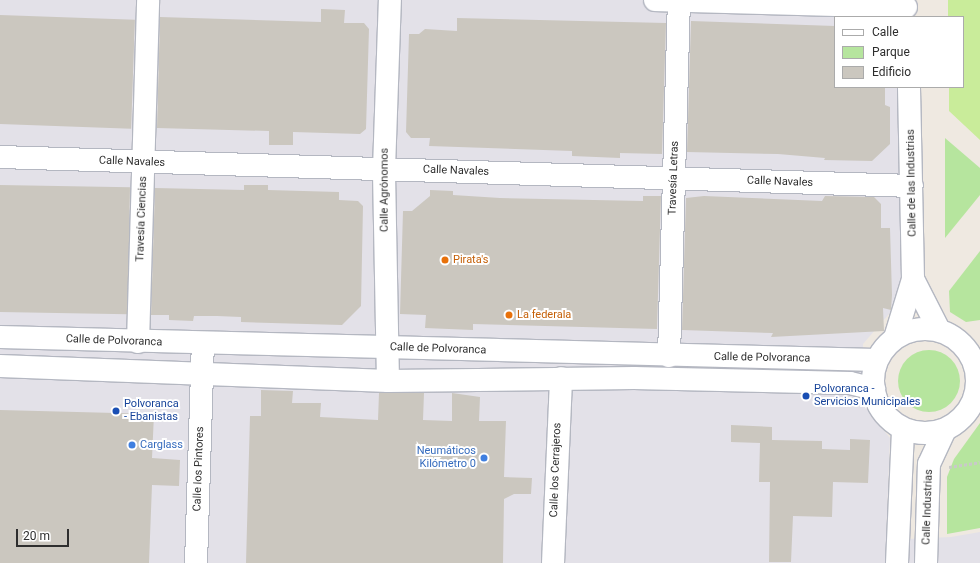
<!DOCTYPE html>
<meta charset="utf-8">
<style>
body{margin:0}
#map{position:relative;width:980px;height:563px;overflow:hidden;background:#efe9e1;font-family:Roboto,sans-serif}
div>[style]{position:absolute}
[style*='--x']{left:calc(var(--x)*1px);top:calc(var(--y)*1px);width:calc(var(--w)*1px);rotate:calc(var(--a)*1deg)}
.industrial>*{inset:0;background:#e3e1e8}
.green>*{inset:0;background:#b6e59e}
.round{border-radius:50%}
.pitch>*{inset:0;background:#c9ec9a}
.building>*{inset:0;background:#cbc7bf;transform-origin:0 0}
.path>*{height:2.5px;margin-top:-1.25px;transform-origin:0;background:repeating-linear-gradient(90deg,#c9c9c9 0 3px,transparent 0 5px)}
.roads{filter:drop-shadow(1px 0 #b4b7c1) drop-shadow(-1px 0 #b4b7c1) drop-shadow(0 1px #b4b7c1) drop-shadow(0 -1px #b4b7c1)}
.minor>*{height:22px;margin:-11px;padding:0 11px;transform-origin:11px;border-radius:11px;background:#fff}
.minor>.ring{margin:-11px;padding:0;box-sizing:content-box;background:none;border:22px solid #fff;border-radius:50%}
.dots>*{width:11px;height:11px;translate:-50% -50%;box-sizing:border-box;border:2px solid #fff;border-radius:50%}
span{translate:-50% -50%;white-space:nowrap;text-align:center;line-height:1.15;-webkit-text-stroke:4px #fff;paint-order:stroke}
.street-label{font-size:11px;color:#2e2e2e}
.food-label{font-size:11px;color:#c56008}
.left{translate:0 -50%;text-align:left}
.transit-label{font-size:11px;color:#164399}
.shop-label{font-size:11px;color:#366cbe}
.right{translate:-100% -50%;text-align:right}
.legend{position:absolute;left:834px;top:16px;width:130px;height:72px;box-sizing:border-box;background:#fff;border:1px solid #ababab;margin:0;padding:5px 7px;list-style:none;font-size:12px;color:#2e2e2e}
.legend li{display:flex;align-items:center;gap:8px;height:20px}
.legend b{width:20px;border:1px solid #ababab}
.scale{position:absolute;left:16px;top:529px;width:53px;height:18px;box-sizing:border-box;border:2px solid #2e2e2e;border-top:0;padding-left:5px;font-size:12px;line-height:14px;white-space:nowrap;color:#2e2e2e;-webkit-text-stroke:3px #fff;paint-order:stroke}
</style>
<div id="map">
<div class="industrial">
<i style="clip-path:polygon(0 0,903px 0,904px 17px,835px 17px,835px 87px,905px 87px,909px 291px,863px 344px,861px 402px,890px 438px,886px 540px,951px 537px,980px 532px,980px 563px,0 563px)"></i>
</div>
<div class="green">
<i style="clip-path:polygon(945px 138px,980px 168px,980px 195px,945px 238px)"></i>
<i style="clip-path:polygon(980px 251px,980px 320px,966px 322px,950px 312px,949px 291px)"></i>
<i class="round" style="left:898px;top:350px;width:62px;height:62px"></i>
<i style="clip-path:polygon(980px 423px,980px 528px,947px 534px,947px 477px,954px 459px)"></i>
</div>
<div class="pitch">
<i style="clip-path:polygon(948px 0,980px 0,980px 140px,949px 111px,949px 87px,963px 87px,963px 17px,948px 17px)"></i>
</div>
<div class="building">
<i style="clip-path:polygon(321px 9px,345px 10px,344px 23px,364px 23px,369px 29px,366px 129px,360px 134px,293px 132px,293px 145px,269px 145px,269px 131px,157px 128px,160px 17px,321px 22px)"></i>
<i style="left:0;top:15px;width:135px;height:109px;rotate:2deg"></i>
<i style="clip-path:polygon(457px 18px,666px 23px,662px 154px,620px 153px,620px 158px,572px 156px,572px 151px,429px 146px,430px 138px,411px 138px,406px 132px,409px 34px,419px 34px,425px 29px,457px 31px)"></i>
<i style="clip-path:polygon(691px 21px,835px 26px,835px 87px,885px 87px,885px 105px,890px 107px,890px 144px,872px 161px,824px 160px,825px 158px,778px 154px,687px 152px)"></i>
<i style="left:0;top:185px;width:130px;height:127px;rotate:1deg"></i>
<i style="clip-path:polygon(244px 185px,268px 185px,268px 190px,339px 192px,339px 200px,358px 201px,363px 206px,361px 306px,342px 325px,241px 322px,241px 317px,217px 316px,194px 316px,193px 321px,169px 320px,169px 315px,151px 315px,155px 188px,244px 190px)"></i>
<i style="clip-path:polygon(430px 190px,453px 191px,453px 195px,500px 198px,643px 201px,643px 196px,661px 196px,657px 329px,473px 324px,473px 330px,425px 328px,426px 315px,400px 314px,403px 211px,412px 211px,430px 196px)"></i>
<i style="clip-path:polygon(704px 196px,822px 201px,825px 196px,874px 197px,881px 204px,881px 228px,890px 228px,892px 295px,891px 310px,883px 308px,884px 331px,771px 337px,773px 333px,682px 330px,686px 198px)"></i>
<i style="clip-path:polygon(261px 390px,293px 391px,292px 403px,321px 403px,320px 417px,378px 420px,379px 393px,424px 393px,423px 420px,452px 421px,452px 393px,480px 397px,479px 421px,506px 421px,504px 477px,532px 478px,531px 494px,514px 494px,504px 499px,503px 563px,246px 563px,250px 416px,261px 416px)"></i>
<i style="clip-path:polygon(0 410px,154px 414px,152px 458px,180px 460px,179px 486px,152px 485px,149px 563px,0 563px)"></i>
<i style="clip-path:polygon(731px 425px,772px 427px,772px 440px,822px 441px,822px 449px,850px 450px,850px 439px,870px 440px,868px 483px,833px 482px,832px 517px,793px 516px,791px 562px,769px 562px,770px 482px,759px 482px,760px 443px,731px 442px)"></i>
</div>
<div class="path">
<i style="--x:949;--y:467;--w:31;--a:-9"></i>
</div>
<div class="roads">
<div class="minor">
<i style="--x:655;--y:0;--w:251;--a:1.6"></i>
<i style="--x:0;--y:157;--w:912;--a:1.82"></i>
<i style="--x:913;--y:279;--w:57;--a:63"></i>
<i class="ring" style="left:873px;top:329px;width:82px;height:82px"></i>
<i style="--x:0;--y:337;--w:876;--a:1.5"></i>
<i style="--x:895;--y:338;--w:62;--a:-73"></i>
<i style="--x:913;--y:279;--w:192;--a:-91.2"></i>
<i style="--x:138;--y:342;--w:342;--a:-88.3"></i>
<i style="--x:669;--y:356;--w:356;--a:-88.4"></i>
<i style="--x:0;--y:366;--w:388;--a:2.2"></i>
<i style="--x:388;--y:381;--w:246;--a:-0.7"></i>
<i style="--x:634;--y:378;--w:216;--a:1.3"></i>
<i style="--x:850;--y:383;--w:25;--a:14"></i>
<i style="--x:388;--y:381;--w:212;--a:-91.1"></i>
<i style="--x:384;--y:169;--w:169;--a:-88"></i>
<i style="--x:196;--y:563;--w:220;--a:-88.2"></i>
<i style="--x:553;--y:563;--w:185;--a:-87.5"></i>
<i style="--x:897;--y:563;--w:134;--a:-87.4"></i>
<i style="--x:926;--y:563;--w:99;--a:-88.3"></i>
<i style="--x:929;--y:464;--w:38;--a:-65"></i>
</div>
</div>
<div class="dots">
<i style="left:445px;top:260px;background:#e8710a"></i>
<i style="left:509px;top:315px;background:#e8710a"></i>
<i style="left:806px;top:396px;background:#1a4fb4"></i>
<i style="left:116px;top:411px;background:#1a4fb4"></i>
<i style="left:132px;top:445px;background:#3f7fe0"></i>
<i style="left:484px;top:458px;background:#3f7fe0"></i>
</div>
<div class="street-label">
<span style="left:132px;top:162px;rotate:2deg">Calle Navales</span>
<span style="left:456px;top:171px;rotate:2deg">Calle Navales</span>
<span style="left:674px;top:178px;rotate:-88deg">Travesía Letras</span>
<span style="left:780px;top:182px;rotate:2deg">Calle Navales</span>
<span style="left:912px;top:183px;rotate:-91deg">Calle de las Industrias</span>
<span style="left:385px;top:190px;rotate:-90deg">Calle Agrónomos</span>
<span style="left:142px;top:219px;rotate:-88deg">Travesía Ciencias</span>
<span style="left:114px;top:341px;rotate:2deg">Calle de Polvoranca</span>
<span style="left:438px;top:349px;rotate:2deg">Calle de Polvoranca</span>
<span style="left:762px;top:358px;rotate:1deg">Calle de Polvoranca</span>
<span style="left:199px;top:469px;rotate:-88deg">Calle los Pintores</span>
<span style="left:556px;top:470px;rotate:-88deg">Calle los Cerrajeros</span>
<span style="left:928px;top:507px;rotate:-88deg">Calle Industrias</span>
</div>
<div class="food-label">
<span class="left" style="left:453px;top:260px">Pirata's</span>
<span class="left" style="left:517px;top:315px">La federala</span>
</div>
<div class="transit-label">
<span class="left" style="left:814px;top:396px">Polvoranca -<br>Servicios Municipales</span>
<span class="left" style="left:124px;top:411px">Polvoranca<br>- Ebanistas</span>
</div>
<div class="shop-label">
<span class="left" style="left:140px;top:445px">Carglass</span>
<span class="right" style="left:476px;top:458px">Neumáticos<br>Kilómetro 0</span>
</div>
<ul class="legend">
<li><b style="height:5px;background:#fff"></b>Calle</li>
<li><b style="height:11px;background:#b6e59e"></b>Parque</li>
<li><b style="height:11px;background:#cbc7bf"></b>Edificio</li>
</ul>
<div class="scale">20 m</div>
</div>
